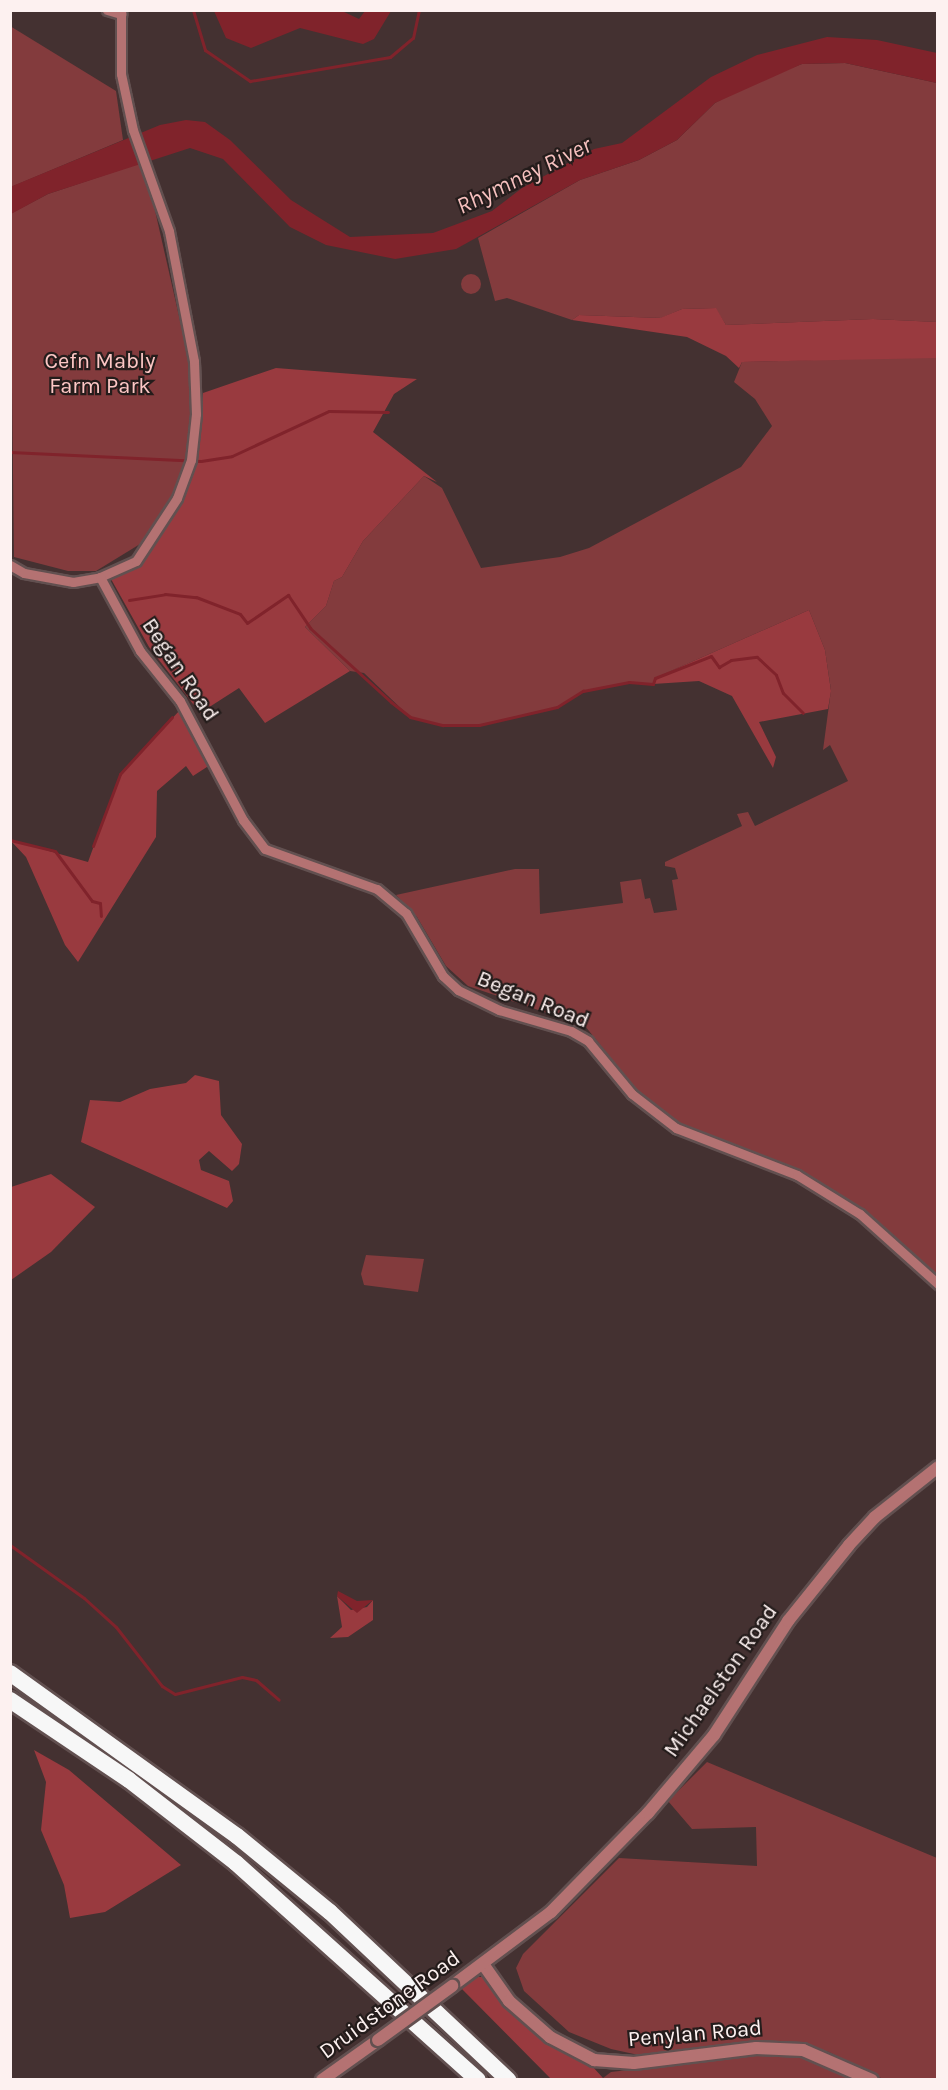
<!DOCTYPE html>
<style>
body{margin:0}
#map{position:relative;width:948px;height:2090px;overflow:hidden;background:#443131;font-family:Karla,sans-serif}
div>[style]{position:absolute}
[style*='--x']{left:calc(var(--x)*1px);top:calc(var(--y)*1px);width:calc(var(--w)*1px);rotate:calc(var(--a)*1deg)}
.green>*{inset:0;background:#833b3d}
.round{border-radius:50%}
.forest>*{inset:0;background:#993a3f}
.water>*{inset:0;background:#80232b}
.stream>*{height:3px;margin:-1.5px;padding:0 1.5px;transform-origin:1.5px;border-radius:1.5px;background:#80232b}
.roads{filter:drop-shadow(2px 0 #625050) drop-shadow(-2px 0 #625050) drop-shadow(0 2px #625050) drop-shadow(0 -2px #625050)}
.minor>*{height:9px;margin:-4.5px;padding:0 4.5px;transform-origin:4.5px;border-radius:4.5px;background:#b47272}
.tertiary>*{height:12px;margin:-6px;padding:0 6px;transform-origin:6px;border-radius:6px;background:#b47272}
.motorway>*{height:16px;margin:-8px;padding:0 8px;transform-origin:8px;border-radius:8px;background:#f7f7f7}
.bridges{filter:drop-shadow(2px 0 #625050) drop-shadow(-2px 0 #625050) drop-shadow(0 2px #625050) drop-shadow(0 -2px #625050)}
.tertiary-bridge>*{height:12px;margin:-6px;padding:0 6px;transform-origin:6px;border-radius:6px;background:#b47272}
span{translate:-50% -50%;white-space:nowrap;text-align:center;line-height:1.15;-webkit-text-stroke:4.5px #241c1b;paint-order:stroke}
.park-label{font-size:22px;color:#fdc7c5}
.street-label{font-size:22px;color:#fdf1f0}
.water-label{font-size:24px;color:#f6c0be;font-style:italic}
.frame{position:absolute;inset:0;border:12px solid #fdf1f0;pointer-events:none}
</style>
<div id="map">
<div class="green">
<i style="clip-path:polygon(10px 26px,116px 91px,123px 140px,11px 187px)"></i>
<i style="clip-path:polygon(845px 63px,937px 83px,937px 322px,873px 319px,726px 325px,715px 308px,682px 309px,661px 318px,579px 315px,572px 320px,507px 298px,495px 301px,478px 238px,580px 180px,639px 160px,677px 140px,715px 103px,754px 82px,802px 64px)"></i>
<i style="clip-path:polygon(144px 162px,191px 369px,191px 425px,183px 472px,166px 510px,145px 541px,96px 571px,68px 571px,14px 557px,10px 214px,48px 194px)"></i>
<i class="round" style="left:461px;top:274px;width:20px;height:20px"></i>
<i style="clip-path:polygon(883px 358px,937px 358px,937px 1277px,854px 1204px,798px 1169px,692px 1133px,667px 1118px,641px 1095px,585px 1026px,468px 986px,446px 966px,417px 917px,396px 895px,515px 869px,539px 869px,540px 914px,623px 903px,620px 882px,641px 879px,645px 899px,650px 898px,654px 913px,677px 910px,672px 880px,678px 879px,675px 868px,665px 866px,665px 862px,742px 826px,737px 814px,748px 812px,755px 826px,848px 781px,830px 745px,823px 750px,831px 690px,825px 650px,809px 610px,655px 678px,653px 684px,629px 682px,583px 691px,557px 707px,479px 725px,443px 725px,410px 717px,364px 673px,350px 671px,305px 627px,326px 606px,334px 581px,342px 577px,363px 541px,424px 476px,442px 488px,481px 568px,560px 557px,589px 548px,741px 467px,772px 426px,755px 399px,734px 382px,742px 362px)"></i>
<i style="clip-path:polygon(366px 1255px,424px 1259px,418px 1292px,364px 1285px,361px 1274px)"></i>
<i style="clip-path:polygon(707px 1762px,937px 1858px,937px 2079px,883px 2079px,829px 2052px,796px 2043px,643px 2056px,611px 2049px,569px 2032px,524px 1991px,516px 1968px,523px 1954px,619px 1858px,757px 1866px,756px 1827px,692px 1829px,668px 1801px)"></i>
<i style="clip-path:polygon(781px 2052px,796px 2053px,858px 2079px,603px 2078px,611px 2072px)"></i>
</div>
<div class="forest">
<i style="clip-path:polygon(716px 308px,726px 325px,873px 319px,937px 322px,937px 358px,742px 362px,739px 368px,726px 356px,687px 337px,572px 320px,579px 315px,660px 318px,682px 309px)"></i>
<i style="clip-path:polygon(276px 368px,417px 379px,394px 394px,373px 432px,437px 482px,424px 476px,363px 541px,342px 577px,334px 581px,326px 606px,305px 627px,350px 671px,265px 723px,239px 688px,200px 713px,149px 647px,111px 579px,150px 553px,181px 501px,198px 455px,203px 393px)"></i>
<i style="clip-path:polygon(809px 610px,825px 650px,831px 691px,828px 709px,759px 722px,776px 757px,773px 768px,732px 696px,699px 681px,653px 684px,655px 678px)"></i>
<i style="clip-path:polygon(180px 710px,210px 765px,193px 776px,186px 766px,157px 791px,156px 837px,78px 962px,65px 945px,26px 857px,10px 840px,88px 862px,120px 774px)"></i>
<i style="clip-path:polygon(195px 1075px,219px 1081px,221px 1115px,242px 1144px,239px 1164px,232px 1171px,209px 1151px,199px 1160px,201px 1170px,229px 1181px,233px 1201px,227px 1208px,81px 1142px,90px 1100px,120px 1102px,150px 1089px,186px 1083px)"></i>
<i style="clip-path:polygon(51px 1174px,95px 1207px,51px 1252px,11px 1280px,11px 1187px)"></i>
<i style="clip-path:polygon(337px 1596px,351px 1610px,367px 1607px,373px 1600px,373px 1620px,348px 1637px,330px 1638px,342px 1627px)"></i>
<i style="clip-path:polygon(34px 1750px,69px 1770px,181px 1865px,105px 1912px,70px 1918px,64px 1885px,41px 1830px,46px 1782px)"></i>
<i style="clip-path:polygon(478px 1977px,485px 1977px,553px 2045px,592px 2066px,603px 2078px,551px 2079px,460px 1987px)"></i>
</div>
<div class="water">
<i style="clip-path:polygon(214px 11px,342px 11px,359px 19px,365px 11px,391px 11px,374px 39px,363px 44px,300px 28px,251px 48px,226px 38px)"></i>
<i style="clip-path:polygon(827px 37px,877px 40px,937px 53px,937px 83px,845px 63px,802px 64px,715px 103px,677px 140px,639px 160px,580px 180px,456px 249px,395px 259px,326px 245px,290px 227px,223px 159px,190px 148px,48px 194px,11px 214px,10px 187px,160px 125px,186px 120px,205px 122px,230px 140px,291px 200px,350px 237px,433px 233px,492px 211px,522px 188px,594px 149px,622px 143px,711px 77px,757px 55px)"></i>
<i style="clip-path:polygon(338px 1591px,357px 1601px,373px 1600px,357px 1613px,337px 1596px)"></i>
</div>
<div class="stream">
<i style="--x:193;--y:10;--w:42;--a:73.3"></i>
<i style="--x:205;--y:50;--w:55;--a:34.6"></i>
<i style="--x:250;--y:81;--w:142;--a:-9.7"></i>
<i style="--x:390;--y:57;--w:30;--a:-40"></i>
<i style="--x:413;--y:38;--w:29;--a:-78"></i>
<i style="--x:10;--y:452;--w:191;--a:2.7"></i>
<i style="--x:201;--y:461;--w:31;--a:-9"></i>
<i style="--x:232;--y:456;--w:107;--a:-24.9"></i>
<i style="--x:329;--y:411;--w:59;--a:1"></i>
<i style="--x:129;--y:600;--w:36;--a:-9"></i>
<i style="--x:165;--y:594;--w:31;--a:6"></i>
<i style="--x:196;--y:597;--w:47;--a:21.1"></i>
<i style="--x:240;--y:614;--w:11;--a:52"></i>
<i style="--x:247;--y:623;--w:50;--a:-34.3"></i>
<i style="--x:288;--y:595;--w:40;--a:56"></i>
<i style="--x:310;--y:628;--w:110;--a:42.4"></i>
<i style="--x:391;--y:702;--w:24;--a:38"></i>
<i style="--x:410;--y:717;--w:34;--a:14"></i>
<i style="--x:443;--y:725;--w:36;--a:0"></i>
<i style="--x:479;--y:725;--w:80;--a:-13"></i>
<i style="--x:557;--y:707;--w:31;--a:-32"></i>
<i style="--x:583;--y:691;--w:47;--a:-11.1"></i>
<i style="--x:629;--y:682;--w:24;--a:5"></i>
<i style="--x:653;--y:684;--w:6;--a:-72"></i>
<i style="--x:655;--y:678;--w:60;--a:-21.4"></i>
<i style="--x:711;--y:656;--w:14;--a:54"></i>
<i style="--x:719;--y:667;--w:14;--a:-30"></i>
<i style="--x:731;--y:660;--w:26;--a:-7"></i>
<i style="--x:757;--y:657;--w:26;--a:43"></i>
<i style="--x:776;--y:675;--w:19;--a:69"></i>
<i style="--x:783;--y:693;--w:28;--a:45"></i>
<i style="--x:10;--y:840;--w:46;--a:13.7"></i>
<i style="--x:55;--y:851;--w:62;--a:53.5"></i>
<i style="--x:92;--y:901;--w:8;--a:14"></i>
<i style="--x:100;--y:903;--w:13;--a:86"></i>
<i style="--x:93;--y:846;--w:77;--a:-69.4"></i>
<i style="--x:120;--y:774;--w:77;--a:-47.6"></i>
<i style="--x:10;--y:1545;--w:91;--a:35.6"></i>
<i style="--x:84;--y:1598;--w:43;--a:42.2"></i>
<i style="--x:116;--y:1627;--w:75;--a:52.1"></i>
<i style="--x:162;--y:1686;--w:15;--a:32"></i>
<i style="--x:175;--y:1694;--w:69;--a:-14.2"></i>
<i style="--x:242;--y:1677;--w:14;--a:12"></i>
<i style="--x:256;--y:1680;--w:30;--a:41"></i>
</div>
<div class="roads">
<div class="minor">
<i style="--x:107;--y:10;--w:15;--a:16"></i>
<i style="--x:10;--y:565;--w:16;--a:30"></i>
<i style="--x:24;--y:573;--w:50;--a:10.4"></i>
<i style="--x:73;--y:582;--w:27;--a:-10"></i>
<i style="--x:100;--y:577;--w:39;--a:-24"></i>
<i style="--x:136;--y:561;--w:75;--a:-56.9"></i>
<i style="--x:177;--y:498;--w:40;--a:-69.8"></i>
<i style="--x:191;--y:460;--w:46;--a:-83.8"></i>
<i style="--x:196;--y:414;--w:53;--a:-92.2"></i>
<i style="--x:194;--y:361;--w:132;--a:-100.9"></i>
<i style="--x:169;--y:231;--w:107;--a:-109.6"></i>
<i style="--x:133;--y:130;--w:57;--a:-102.1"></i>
<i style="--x:121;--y:74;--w:64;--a:-90"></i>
<i style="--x:100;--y:577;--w:84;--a:61.6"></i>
<i style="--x:140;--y:651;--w:64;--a:51.3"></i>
<i style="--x:180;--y:701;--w:135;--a:62.1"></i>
<i style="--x:243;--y:820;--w:36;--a:53"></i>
<i style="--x:265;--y:849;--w:119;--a:19.7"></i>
<i style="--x:377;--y:889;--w:38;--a:40"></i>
<i style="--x:406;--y:913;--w:73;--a:59.6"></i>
<i style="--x:443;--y:976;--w:21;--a:43"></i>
<i style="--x:458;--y:990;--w:46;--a:26"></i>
<i style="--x:499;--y:1010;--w:75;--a:16.3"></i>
<i style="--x:571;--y:1031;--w:20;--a:30"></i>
<i style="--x:588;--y:1041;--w:69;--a:50.3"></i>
<i style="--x:632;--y:1094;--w:56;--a:37.7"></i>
<i style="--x:676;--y:1128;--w:130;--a:21.2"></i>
<i style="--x:797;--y:1175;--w:74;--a:31.8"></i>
<i style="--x:860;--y:1214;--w:105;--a:41.9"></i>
</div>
<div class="tertiary">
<i style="--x:483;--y:1964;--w:45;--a:54.9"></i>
<i style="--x:509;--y:2001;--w:55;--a:41.3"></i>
<i style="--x:550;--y:2037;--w:50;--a:27.6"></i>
<i style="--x:594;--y:2060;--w:40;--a:4.3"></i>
<i style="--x:634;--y:2063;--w:123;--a:-7"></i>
<i style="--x:756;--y:2048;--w:47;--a:2.4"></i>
<i style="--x:803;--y:2050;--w:75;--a:23.5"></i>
<i style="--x:452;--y:1986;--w:124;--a:-36.8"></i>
<i style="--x:551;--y:1912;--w:139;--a:-45.6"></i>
<i style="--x:648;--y:1813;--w:102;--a:-49.8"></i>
<i style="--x:714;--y:1735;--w:136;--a:-57"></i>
<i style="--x:788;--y:1621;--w:97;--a:-51.2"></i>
<i style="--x:849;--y:1545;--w:38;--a:-47"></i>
<i style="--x:875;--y:1517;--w:80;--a:-38.4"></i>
<i style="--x:322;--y:2080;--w:69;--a:-35.5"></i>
</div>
<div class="motorway">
<i style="--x:10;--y:1673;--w:279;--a:35.7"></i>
<i style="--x:237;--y:1836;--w:120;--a:39.3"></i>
<i style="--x:330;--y:1912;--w:245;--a:43.3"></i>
<i style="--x:10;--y:1700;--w:143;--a:33.9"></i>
<i style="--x:129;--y:1780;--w:135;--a:37.8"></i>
<i style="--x:236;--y:1863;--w:325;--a:41.9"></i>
</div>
</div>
<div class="bridges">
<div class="tertiary-bridge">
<i style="--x:378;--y:2040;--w:92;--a:-36.1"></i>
</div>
</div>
<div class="park-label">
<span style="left:100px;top:374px">Cefn Mably<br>Farm Park</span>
</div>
<div class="street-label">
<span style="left:180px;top:670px;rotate:56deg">Began Road</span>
<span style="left:533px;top:1000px;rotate:22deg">Began Road</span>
<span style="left:721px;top:1681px;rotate:-55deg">Michaelston Road</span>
<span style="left:390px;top:2005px;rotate:-36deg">Druidstone Road</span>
<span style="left:695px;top:2034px;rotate:-5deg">Penylan Road</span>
</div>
<div class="water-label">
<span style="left:524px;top:176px;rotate:-26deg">Rhymney River</span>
</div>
<div class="frame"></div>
</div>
